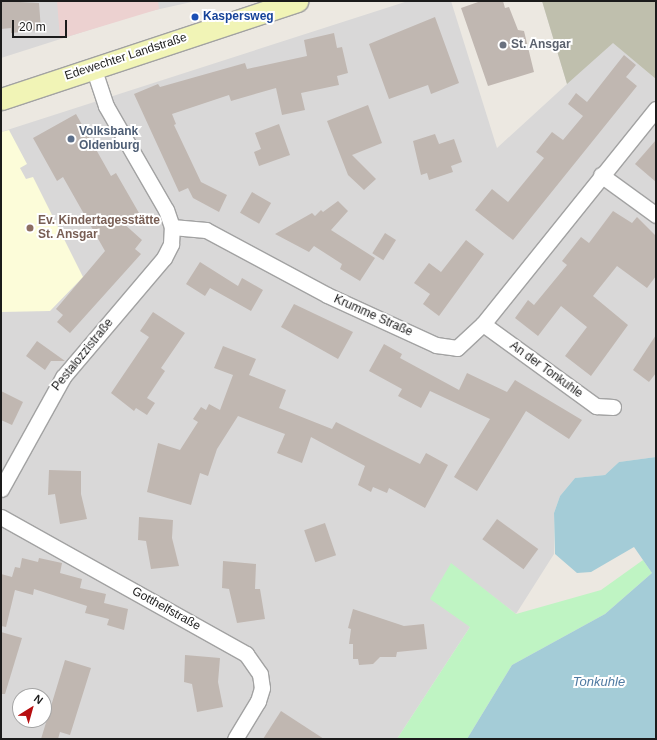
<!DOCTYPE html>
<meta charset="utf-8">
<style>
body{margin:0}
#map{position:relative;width:657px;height:740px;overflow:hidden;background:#ece8e1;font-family:Helvetica,sans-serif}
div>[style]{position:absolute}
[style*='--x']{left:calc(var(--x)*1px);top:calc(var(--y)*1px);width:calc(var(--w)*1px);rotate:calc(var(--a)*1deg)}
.residential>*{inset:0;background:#d9d8d8}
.commercial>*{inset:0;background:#ecd1d0}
.education>*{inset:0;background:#fcfcd9}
.construction>*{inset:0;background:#bfbfad}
.park>*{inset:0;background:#bff4c3}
.water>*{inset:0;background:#a4ccd7}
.building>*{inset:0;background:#c0b7b1;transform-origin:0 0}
.roads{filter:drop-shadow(1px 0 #a2a2a2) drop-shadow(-1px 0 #a2a2a2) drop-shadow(0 1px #a2a2a2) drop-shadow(0 -1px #a2a2a2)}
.minor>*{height:15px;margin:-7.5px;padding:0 7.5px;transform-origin:7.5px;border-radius:7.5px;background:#fff}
.secondary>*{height:21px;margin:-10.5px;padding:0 10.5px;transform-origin:10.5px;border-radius:10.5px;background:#f1f4b6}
.dots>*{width:11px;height:11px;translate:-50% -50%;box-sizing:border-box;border:2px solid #fff;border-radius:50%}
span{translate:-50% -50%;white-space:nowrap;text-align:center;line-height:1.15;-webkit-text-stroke:4px #fff;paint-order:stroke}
.transit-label{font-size:12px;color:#164399;font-weight:700}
.left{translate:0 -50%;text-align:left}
.worship-label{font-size:12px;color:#5b616d;font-weight:700}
.street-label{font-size:12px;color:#1b1b1b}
.service-label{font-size:12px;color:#4e5e75;font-weight:700}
.education-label{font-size:12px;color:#785e54;font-weight:700}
.water-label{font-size:13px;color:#4f7aa2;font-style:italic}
.frame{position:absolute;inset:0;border:2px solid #1b1b1b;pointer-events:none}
.north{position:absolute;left:12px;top:688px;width:40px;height:40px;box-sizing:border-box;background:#fff;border:1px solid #a4a4a4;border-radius:50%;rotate:37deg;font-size:11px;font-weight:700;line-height:16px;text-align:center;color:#1b1b1b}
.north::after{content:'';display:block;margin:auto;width:14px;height:18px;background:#b70e10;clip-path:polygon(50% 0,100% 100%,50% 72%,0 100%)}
.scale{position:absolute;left:12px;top:20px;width:55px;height:18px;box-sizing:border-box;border:2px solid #1b1b1b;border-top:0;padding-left:5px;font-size:12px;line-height:14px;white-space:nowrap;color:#1b1b1b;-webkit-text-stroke:3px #fff;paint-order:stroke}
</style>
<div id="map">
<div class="residential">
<i style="clip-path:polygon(1px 1px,196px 1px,142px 13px,1px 58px)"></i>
<i style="clip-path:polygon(evenodd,408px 1px,451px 1px,497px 148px,567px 84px,542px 1px,656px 1px,656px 457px,619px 462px,605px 475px,575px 478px,560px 496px,554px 513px,554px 554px,516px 614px,451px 564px,470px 627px,397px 739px,1px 739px,1px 132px,408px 1px,20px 696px,44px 696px,44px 720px,20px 720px,20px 696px)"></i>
</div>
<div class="commercial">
<i style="clip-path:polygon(57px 1px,158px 1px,159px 9px,60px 39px)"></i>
</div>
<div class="education">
<i style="clip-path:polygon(9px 130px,27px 164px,20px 168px,26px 179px,33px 177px,83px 277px,50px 311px,1px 312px,1px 132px)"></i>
</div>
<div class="construction">
<i style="clip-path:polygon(542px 1px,656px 1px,656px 79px,613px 43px,567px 84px)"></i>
</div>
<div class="park">
<i style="clip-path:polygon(643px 560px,652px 573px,605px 614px,512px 665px,467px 739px,397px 739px,470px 627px,430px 599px,451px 563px,516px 614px,601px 590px)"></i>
</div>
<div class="water">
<i style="clip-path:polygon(656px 457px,656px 739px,467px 739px,512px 665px,605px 614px,652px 573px,634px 547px,591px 572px,577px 573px,555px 554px,554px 513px,560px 496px,575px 478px,605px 475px,619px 462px)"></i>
</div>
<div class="building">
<i style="clip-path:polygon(1px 1px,39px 3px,41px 30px,11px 33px,11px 28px,1px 29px)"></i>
<i style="clip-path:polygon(481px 1px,503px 1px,505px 8px,509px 7px,518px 30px,524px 31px,534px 72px,488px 86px,461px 8px)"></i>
<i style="clip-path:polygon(435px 17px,459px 83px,431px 94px,428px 85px,389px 99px,369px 44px)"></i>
<i style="clip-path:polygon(334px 33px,337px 48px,342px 47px,348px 73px,337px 76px,339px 85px,301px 93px,305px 110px,282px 115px,276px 88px,231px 101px,229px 95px,172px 114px,176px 124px,174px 125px,201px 182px,227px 195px,219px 212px,193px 198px,188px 188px,179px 192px,134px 94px,158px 84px,160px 87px,245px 63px,247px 69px,307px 56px,304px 40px)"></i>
<i style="clip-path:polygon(624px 55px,636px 65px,626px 77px,637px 86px,513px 240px,475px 210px,492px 189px,508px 202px,544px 158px,536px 152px,552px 132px,563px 140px,583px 116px,568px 104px,576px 93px,587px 102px)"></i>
<i style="clip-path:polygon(368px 105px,382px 143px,352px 155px,376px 179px,364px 190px,348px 175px,327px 121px)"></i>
<i style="clip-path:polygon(76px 114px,111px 176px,116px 173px,139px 213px,122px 222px,142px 240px,135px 249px,141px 254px,70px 333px,57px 322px,63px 315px,56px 309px,105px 251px,63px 177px,57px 181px,33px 138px)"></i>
<i style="clip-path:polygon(279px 124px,290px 155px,259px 166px,254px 152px,261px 149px,255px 133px)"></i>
<i style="clip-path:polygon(435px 134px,439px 144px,454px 139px,462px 162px,451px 166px,453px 172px,429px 180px,427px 173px,421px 175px,413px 141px)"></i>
<i style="clip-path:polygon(656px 140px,656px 182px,635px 164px)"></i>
<i style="left:252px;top:192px;width:22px;height:24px;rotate:30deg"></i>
<i style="clip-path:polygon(338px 201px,348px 211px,331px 230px,375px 258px,360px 281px,340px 269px,342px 264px,314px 246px,309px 252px,275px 234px,312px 213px,315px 216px,321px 210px,323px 212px)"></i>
<i style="clip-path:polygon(613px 211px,632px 223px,637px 217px,656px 236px,656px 276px,647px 288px,617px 266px,593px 296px,628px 325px,591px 376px,565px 356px,587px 327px,561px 306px,538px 336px,515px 318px,528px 300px,534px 305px,567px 265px,562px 261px,581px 237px,589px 243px)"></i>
<i style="left:385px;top:233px;width:13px;height:24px;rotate:32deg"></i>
<i style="clip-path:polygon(466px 240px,484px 254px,439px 316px,423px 304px,430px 294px,414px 283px,429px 263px,441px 272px)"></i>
<i style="clip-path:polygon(200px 262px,238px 286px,242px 278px,263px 290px,251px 311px,210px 288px,205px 296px,186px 284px)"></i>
<i style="clip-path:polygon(294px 304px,353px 332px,338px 359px,281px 327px)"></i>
<i style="clip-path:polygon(153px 312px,185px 333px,161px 368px,165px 371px,147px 398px,155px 403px,147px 415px,136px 408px,134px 411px,111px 393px,149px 337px,140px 331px)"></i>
<i style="clip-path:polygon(656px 335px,656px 373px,649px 382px,633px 370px)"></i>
<i style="clip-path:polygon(37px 341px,65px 361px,51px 361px,45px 370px,26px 356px)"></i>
<i style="clip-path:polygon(384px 344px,402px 354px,400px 358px,459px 390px,467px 373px,507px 392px,515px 380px,582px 420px,569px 439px,526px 411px,477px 491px,454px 477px,490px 419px,430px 391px,421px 408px,398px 396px,402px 389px,369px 371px)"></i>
<i style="clip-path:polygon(223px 346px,256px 359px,249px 375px,286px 390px,279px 408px,332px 429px,336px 422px,420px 464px,426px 453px,448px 465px,425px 508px,389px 488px,387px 493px,373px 487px,371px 492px,358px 485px,365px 466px,311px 437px,302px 463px,277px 453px,285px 434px,238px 416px,217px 449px,208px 476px,200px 473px,191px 505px,147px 492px,158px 443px,180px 450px,198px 422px,193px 419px,201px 407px,206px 410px,209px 404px,220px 410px,233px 375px,214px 368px)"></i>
<i style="clip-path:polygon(1px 391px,23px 402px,12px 425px,1px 420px)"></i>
<i style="clip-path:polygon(49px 470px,81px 471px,81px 494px,87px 519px,60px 524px,55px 494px,48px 495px)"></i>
<i style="clip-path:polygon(139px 517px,173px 520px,172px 538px,179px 566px,151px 569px,146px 541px,138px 540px)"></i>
<i style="left:497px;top:519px;width:51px;height:25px;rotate:36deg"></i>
<i style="left:325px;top:523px;width:34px;height:22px;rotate:71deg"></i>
<i style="clip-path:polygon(22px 558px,38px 562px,39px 558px,62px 563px,60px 573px,82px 579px,80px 588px,106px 594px,104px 603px,128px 609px,124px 630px,107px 625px,109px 619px,85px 613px,87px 606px,34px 589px,33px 595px,15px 590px,6px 627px,1px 626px,1px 574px,12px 577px,15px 567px,20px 568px)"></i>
<i style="clip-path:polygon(223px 561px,256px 564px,255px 589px,260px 589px,265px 619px,237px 623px,229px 589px,222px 588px)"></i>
<i style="clip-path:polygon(353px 609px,404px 626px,424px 624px,427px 649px,397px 652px,396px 657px,380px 657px,373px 664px,359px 665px,358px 659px,353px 659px,353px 644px,349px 644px,351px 629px,348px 628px)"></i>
<i style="clip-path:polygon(1px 632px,22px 638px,5px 694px,1px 694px)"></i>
<i style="clip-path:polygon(185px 655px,220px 658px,218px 682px,223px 707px,197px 712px,192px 684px,184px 682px)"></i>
<i style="clip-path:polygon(65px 660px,91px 668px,70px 735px,60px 732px,58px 739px,41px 739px)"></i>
<i style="clip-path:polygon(281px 711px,324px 739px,263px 739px)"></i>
</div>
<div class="roads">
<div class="minor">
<i style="--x:601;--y:175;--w:68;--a:36"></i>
<i style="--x:172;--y:227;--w:34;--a:5"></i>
<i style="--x:206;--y:230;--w:137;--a:28.2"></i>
<i style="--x:327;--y:295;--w:120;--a:24.6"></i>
<i style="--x:436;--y:345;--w:21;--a:8"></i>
<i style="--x:457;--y:348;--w:35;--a:-43"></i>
<i style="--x:483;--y:324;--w:276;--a:-51.2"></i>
<i style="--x:483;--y:324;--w:140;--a:36"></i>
<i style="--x:596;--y:406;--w:17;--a:3"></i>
<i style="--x:1;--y:489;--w:128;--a:-61"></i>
<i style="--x:63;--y:377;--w:156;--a:-49.7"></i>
<i style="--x:164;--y:258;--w:16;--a:-63"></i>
<i style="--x:171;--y:244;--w:17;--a:-87"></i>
<i style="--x:172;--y:227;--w:18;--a:-109"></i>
<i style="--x:166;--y:210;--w:120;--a:-120"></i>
<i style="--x:106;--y:106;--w:41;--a:-108.4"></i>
<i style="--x:1;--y:517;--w:281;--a:29.2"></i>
<i style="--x:246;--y:654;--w:24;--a:55"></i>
<i style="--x:260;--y:674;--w:14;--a:82"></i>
<i style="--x:262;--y:688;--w:14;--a:107"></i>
<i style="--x:258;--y:701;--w:44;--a:121.2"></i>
</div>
<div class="secondary">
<i style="--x:1;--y:99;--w:312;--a:-18.3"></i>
</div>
</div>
<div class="dots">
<i style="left:195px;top:17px;background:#1a4fb4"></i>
<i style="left:503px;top:45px;background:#6b7280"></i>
<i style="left:71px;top:139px;background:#5c6f8a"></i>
<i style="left:30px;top:228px;background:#8d6e63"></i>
</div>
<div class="transit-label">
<span class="left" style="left:203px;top:17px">Kaspersweg</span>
</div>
<div class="worship-label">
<span class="left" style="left:511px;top:45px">St. Ansgar</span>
</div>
<div class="street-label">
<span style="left:126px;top:57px;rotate:-18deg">Edewechter Landstraße</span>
<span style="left:373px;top:316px;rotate:24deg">Krumme Straße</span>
<span style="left:83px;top:355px;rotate:-51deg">Pestalozzistraße</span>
<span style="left:546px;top:370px;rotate:36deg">An der Tonkuhle</span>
<span style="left:166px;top:609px;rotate:29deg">Gotthelfstraße</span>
</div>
<div class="service-label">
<span class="left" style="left:79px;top:139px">Volksbank<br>Oldenburg</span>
</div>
<div class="education-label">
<span class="left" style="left:38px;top:228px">Ev. Kindertagesstätte<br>St. Ansgar</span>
</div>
<div class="water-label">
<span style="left:599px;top:682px">Tonkuhle</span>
</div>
<div class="frame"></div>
<div class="north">N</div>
<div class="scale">20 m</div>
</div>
